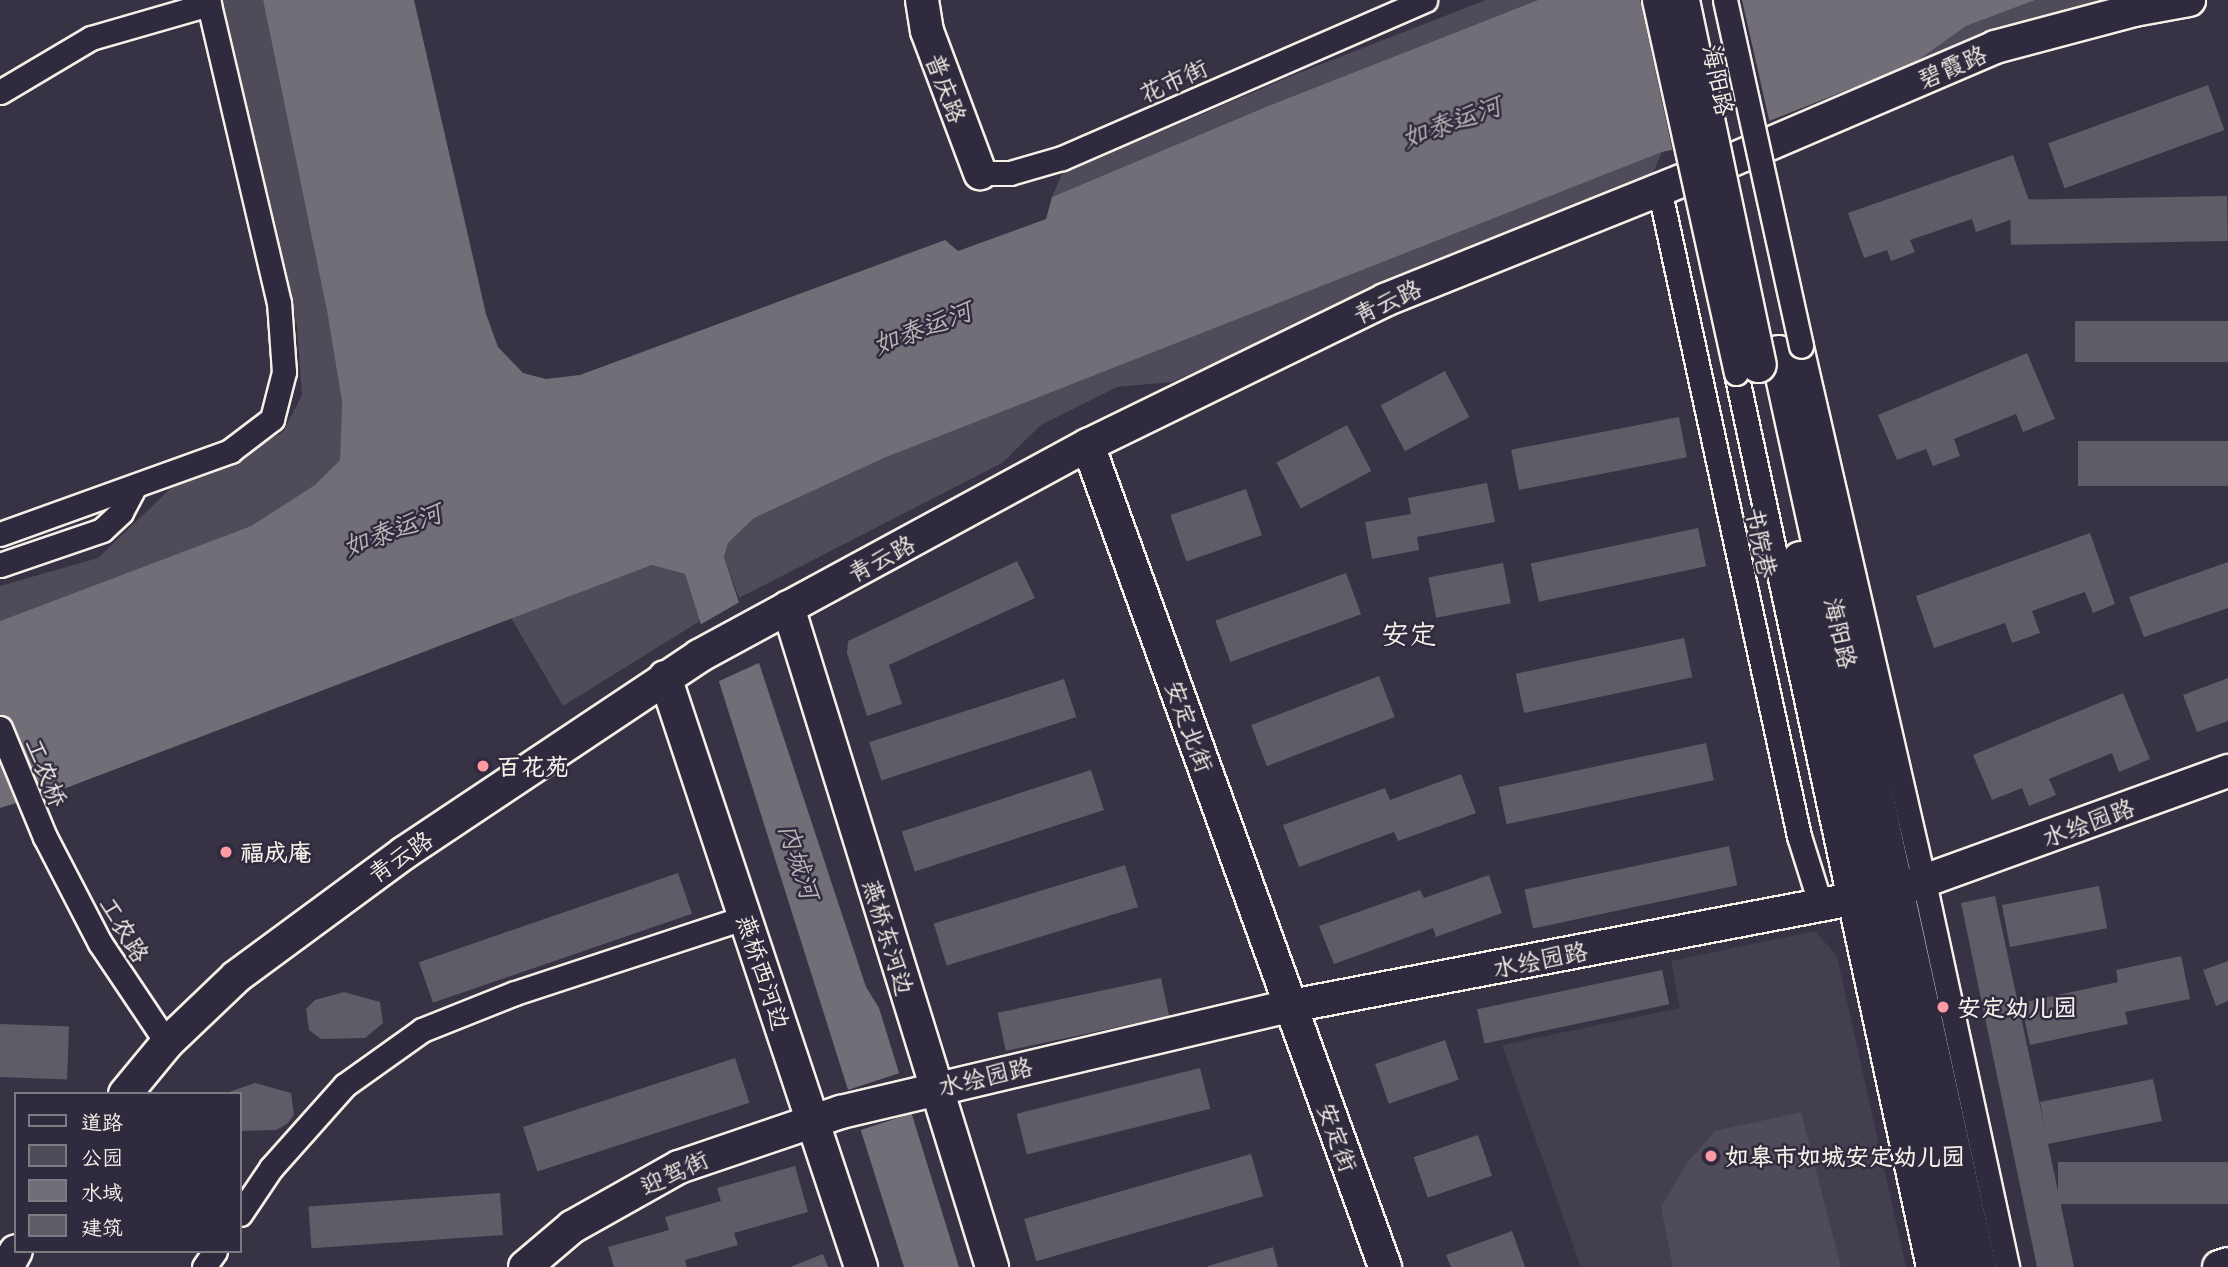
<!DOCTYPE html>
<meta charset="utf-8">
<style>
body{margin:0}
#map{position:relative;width:2228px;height:1267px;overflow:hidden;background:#373244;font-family:"Playpen Sans","LXGW WenKai TC",sans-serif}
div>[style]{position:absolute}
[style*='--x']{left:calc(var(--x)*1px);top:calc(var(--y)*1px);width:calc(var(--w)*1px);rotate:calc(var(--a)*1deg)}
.built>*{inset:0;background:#433f4e}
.green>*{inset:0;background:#504b59}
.water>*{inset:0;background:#726e77}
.pier>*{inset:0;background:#373244;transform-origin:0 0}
.building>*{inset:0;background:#5f5c67;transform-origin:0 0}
.roads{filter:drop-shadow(2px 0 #f4f1e8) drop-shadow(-2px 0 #f4f1e8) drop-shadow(0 2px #f4f1e8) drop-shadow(0 -2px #f4f1e8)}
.street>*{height:23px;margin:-11.5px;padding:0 11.5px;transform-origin:11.5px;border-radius:11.5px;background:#2f2a3d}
.secondary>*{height:32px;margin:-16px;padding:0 16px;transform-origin:16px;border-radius:16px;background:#2f2a3d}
.primary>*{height:35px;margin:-17.5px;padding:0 17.5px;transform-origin:17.5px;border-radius:17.5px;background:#2f2a3d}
.bridges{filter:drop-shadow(2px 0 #f4f1e8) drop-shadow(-2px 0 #f4f1e8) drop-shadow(0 2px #f4f1e8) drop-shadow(0 -2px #f4f1e8)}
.street-bridge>*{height:23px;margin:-11.5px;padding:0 11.5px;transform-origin:11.5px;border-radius:11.5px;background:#2f2a3d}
.primary-bridge>*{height:35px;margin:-17.5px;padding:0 17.5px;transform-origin:17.5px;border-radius:17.5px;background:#2f2a3d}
.dots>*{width:19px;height:19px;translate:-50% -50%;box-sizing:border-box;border:4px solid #2f2a3d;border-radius:50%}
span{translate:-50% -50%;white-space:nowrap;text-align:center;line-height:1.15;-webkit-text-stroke:5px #2f2a3d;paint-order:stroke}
.street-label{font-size:24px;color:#f4f1e8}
.poi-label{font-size:24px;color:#f4f1e8;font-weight:700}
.left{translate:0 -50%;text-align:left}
.water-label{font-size:26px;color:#bab6b5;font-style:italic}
.quarter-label{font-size:28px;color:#f4f1e8}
.legend{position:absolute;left:14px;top:1092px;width:228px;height:161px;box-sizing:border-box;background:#2f2a3d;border:2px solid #7e7a81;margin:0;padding:9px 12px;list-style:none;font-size:21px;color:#f4f1e8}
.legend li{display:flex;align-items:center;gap:14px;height:35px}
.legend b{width:35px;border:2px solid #7e7a81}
</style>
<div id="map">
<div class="built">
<i style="clip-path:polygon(1815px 931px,1837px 956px,1906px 1267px,1581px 1267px,1502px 1045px,1680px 1008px,1671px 961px)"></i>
</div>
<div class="green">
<i style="clip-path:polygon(223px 0,263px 0,327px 311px,342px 402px,340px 460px,316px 485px,251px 526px,0 621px,0 586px,98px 558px,170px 489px,283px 432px,302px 395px,297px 326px)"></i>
<i style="clip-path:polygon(1486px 0,1538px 0,1268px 106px,1052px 197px,1062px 174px,1291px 76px)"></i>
<i style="clip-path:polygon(2035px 0,2126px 0,2051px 16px,1913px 64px,1966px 26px)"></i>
<i style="clip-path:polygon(1662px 152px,1653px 173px,1462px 252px,1172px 382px,1117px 387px,1041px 425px,1002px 463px,739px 598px,724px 557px,728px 543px,754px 518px,884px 458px,1080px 379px)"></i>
<i style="clip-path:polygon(652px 565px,685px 574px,700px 621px,563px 706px,511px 618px)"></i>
<i style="clip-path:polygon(1801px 1112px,1841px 1267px,1673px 1267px,1661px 1207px,1688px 1162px,1715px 1131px)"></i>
</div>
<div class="water">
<i style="clip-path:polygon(263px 0,414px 0,486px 314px,498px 347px,523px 373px,546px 379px,580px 375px,945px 240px,958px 251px,1046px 219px,1052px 197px,1268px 106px,1538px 0,2035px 0,1966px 26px,1913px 64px,1726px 138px,1662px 152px,884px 458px,754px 518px,728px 543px,724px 557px,866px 987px,879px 1008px,959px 1267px,904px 1267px,685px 574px,652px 565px,66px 788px,0 808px,0 621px,251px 526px,315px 485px,340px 460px,342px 402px,327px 311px)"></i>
</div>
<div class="pier">
<i style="clip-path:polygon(1640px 0,1742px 0,1770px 124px,1728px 141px,1673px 153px)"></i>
<i style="clip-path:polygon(743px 600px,765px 660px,715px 683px,698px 626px)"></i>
<i style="left:903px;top:1072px;width:42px;height:59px;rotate:72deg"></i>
</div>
<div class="building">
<i style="left:2208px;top:85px;width:48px;height:170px;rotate:70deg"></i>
<i style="clip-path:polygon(2013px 155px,2033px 212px,1976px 232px,1972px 219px,1910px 240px,1915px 252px,1891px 261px,1887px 250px,1864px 258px,1848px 213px)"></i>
<i style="left:2227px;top:196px;width:45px;height:217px;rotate:89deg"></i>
<i style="left:2228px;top:321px;width:41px;height:153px;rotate:90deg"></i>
<i style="clip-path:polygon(2027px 353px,2055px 419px,2023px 432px,2016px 414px,1954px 439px,1960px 456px,1933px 466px,1926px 449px,1897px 460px,1878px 415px)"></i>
<i style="left:1445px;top:371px;width:52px;height:73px;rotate:62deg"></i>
<i style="left:1679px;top:417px;width:41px;height:171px;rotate:79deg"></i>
<i style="left:1347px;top:425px;width:52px;height:80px;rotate:62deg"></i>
<i style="left:2228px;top:441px;width:45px;height:150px;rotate:90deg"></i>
<i style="clip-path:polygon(1487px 483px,1495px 522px,1417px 537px,1419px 550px,1372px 559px,1365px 522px,1411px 514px,1408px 498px)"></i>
<i style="left:1246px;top:489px;width:49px;height:80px;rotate:71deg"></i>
<i style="left:1698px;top:528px;width:39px;height:171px;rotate:78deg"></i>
<i style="clip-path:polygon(2090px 533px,2115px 604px,2093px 613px,2085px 592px,2032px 611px,2040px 633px,2012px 643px,2005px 623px,1934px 648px,1916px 596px)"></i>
<i style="clip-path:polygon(1017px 561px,1035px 598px,889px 665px,902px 704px,867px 716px,847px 653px,848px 641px)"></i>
<i style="clip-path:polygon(2228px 562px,2228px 608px,2144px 637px,2129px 597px)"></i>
<i style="left:1503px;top:563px;width:41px;height:76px;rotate:79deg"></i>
<i style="left:1346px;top:573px;width:44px;height:139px;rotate:70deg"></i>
<i style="left:1684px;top:638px;width:40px;height:172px;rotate:78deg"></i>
<i style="left:1379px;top:676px;width:44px;height:137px;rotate:69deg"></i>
<i style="clip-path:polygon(2228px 678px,2228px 721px,2197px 732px,2183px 695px)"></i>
<i style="left:1064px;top:679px;width:40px;height:205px;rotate:72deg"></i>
<i style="clip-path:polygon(2123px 693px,2150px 759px,2119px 772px,2112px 753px,2049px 779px,2056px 795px,2029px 806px,2022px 788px,1992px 800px,1973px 755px)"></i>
<i style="left:1706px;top:743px;width:38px;height:212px;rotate:78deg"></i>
<i style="left:1091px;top:770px;width:42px;height:199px;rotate:72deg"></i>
<i style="clip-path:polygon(1461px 774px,1476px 813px,1398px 841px,1394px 832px,1299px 867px,1283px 825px,1385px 788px,1390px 800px)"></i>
<i style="left:1729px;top:846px;width:40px;height:209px;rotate:78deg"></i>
<i style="left:1125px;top:865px;width:44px;height:200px;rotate:73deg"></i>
<i style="left:678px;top:873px;width:43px;height:274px;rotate:71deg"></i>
<i style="clip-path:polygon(1489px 875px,1502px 913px,1436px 937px,1433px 928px,1334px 964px,1319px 926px,1420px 890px,1424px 898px)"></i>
<i style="left:2099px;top:886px;width:43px;height:99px;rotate:79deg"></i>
<i style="clip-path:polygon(1995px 896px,2045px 1129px,2040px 1102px,2153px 1079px,2162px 1121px,2048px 1144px,2074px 1267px,2037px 1267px,1961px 903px)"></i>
<i style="clip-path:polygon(2181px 956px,2190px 999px,2125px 1012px,2128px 1024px,2030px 1045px,2021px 1003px,2118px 982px,2116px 970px)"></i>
<i style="clip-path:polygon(2228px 961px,2228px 1001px,2216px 1006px,2203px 970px)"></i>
<i style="left:1662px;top:970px;width:35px;height:189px;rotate:78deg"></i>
<i style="left:1161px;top:978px;width:39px;height:167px;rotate:78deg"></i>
<i style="clip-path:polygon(344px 992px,380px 1002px,383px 1023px,365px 1038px,321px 1039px,309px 1030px,306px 1009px,315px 1000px)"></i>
<i style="left:0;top:1024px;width:69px;height:53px;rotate:2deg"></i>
<i style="left:1445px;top:1040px;width:42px;height:74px;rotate:71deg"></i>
<i style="left:735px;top:1058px;width:47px;height:223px;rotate:72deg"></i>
<i style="left:1200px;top:1068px;width:42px;height:189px;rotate:76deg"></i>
<i style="clip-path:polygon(255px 1083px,291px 1093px,294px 1115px,287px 1124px,276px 1130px,240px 1131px,240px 1094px,223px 1094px)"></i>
<i style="left:1478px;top:1135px;width:43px;height:68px;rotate:71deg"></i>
<i style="left:1251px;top:1154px;width:44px;height:236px;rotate:74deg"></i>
<i style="left:2228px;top:1162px;width:42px;height:170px;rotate:90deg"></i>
<i style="clip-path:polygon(795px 1166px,808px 1212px,734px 1233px,738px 1245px,685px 1260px,687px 1267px,614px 1267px,608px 1247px,669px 1230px,665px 1217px,721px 1201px,717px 1188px)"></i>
<i style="left:500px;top:1193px;width:42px;height:192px;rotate:86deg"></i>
<i style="clip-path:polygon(1512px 1231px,1525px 1267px,1451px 1267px,1446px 1255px)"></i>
<i style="clip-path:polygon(1273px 1247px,1278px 1267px,1208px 1267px,1208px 1266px)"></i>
<i style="clip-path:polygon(823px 1254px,828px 1267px,790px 1267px)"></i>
</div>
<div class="roads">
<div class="street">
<i style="--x:0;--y:92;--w:106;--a:-30.7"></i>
<i style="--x:91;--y:38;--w:123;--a:-16.1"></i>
<i style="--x:980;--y:173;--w:30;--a:0"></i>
<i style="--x:1010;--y:173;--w:54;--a:-16.1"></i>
<i style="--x:1062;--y:158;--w:396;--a:-23.5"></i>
<i style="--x:1659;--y:188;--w:663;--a:77.81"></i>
<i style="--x:1799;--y:836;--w:73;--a:72.6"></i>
<i style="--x:1801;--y:346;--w:550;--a:77.08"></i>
<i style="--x:1924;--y:882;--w:394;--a:77.8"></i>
<i style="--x:1736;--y:373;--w:914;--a:77.88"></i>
<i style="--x:0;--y:534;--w:245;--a:-19.8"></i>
<i style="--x:230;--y:451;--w:53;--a:-37.3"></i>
<i style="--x:272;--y:419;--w:49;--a:-75.7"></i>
<i style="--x:284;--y:372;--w:69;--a:-94.1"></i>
<i style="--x:279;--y:303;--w:311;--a:-103.2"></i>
<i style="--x:0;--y:565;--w:108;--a:-18.9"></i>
<i style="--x:102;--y:530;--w:26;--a:-43"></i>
<i style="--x:121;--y:512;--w:26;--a:-62"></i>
<i style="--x:0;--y:728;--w:118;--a:67.6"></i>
<i style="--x:45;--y:837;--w:119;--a:62.6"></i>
<i style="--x:100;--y:943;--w:120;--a:56.2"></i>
<i style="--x:240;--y:1214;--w:55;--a:-56"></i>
<i style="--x:271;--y:1168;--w:111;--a:-48.3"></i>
<i style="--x:345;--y:1085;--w:95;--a:-35.5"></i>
<i style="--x:422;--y:1030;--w:100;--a:-21.7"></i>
<i style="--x:515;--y:993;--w:243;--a:-18.2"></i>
<i style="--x:204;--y:1267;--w:19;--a:-55"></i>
</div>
<div class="secondary">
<i style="--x:922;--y:0;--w:31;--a:81"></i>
<i style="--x:927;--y:31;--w:152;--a:69.5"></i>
<i style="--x:1088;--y:445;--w:874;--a:70.13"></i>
<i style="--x:788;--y:607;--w:691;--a:72.82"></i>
<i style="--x:665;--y:677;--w:622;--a:71.62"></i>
<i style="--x:125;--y:1094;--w:66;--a:-50.5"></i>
<i style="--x:167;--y:1043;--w:95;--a:-43.7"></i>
<i style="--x:236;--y:977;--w:209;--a:-36.4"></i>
<i style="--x:404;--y:853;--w:355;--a:-33.7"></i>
<i style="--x:699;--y:656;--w:443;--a:-28.5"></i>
<i style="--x:1088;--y:445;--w:331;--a:-26"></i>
<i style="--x:1385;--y:300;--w:367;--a:-21.9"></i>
<i style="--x:1725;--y:163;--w:294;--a:-23.2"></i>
<i style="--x:1995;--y:47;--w:144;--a:-14.9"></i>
<i style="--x:2134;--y:10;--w:56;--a:-10.3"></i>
<i style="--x:7;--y:1267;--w:18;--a:-61"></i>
<i style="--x:525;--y:1267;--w:62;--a:-40.4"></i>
<i style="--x:572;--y:1227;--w:123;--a:-29.3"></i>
<i style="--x:679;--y:1167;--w:171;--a:-18.8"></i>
<i style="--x:841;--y:1112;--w:462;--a:-13.3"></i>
<i style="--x:1291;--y:1006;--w:619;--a:-10.8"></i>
<i style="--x:1899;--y:890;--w:350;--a:-19.9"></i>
<i style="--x:2219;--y:1267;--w:9;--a:-18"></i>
</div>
<div class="primary">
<i style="--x:1778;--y:353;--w:936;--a:77.66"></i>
<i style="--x:1800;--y:559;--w:724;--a:77.81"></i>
</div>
</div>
<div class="bridges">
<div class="street-bridge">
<i style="--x:1654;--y:0;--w:382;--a:77.6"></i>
<i style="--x:1725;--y:0;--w:354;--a:77.6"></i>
</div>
<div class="primary-bridge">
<i style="--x:1681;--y:0;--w:372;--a:78.1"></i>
</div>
</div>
<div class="dots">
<i style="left:483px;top:766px;background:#ff9aa2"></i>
<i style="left:226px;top:852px;background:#ff9aa2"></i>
<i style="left:1943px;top:1007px;background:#ff9aa2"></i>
<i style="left:1711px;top:1156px;background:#ff9aa2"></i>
</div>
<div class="street-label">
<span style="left:1952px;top:66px;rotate:-23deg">碧霞路</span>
<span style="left:1173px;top:80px;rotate:-24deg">花市街</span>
<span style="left:1719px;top:80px;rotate:78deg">海阳路</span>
<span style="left:947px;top:88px;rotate:70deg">普庆路</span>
<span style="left:1387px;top:301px;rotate:-25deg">青云路</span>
<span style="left:1762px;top:542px;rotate:78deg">书院巷</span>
<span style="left:881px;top:558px;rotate:-28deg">青云路</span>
<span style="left:1841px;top:633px;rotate:77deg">海阳路</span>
<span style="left:1190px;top:726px;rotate:70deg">安定北街</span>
<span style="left:47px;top:772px;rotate:68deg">工农桥</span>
<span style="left:2088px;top:822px;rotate:-20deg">水绘园路</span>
<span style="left:400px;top:856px;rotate:-34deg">青云路</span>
<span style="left:125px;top:929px;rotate:59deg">工农路</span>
<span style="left:889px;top:937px;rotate:73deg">燕桥东河边</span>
<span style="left:1540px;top:959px;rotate:-11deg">水绘园路</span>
<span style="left:764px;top:972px;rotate:72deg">燕桥西河边</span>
<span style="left:985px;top:1076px;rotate:-13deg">水绘园路</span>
<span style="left:1338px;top:1137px;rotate:70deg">安定街</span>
<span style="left:674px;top:1172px;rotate:-25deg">迎驾街</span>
</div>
<div class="poi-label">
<span class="left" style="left:497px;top:766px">百花苑</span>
<span class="left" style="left:240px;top:852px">福成庵</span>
<span class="left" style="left:1957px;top:1007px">安定幼儿园</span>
<span class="left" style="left:1725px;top:1156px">如皋市如城安定幼儿园</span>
</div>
<div class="water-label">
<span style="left:1451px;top:121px;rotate:-20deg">如泰运河</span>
<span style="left:922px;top:327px;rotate:-21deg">如泰运河</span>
<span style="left:392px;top:529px;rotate:-21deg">如泰运河</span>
<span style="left:800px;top:861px;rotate:72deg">内城河</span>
</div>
<div class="quarter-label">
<span style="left:1409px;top:633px">安定</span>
</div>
<ul class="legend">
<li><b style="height:9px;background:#2f2a3d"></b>道路</li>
<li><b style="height:19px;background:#504b59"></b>公园</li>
<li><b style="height:19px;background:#726e77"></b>水域</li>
<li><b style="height:19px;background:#5f5c67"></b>建筑</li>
</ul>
</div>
